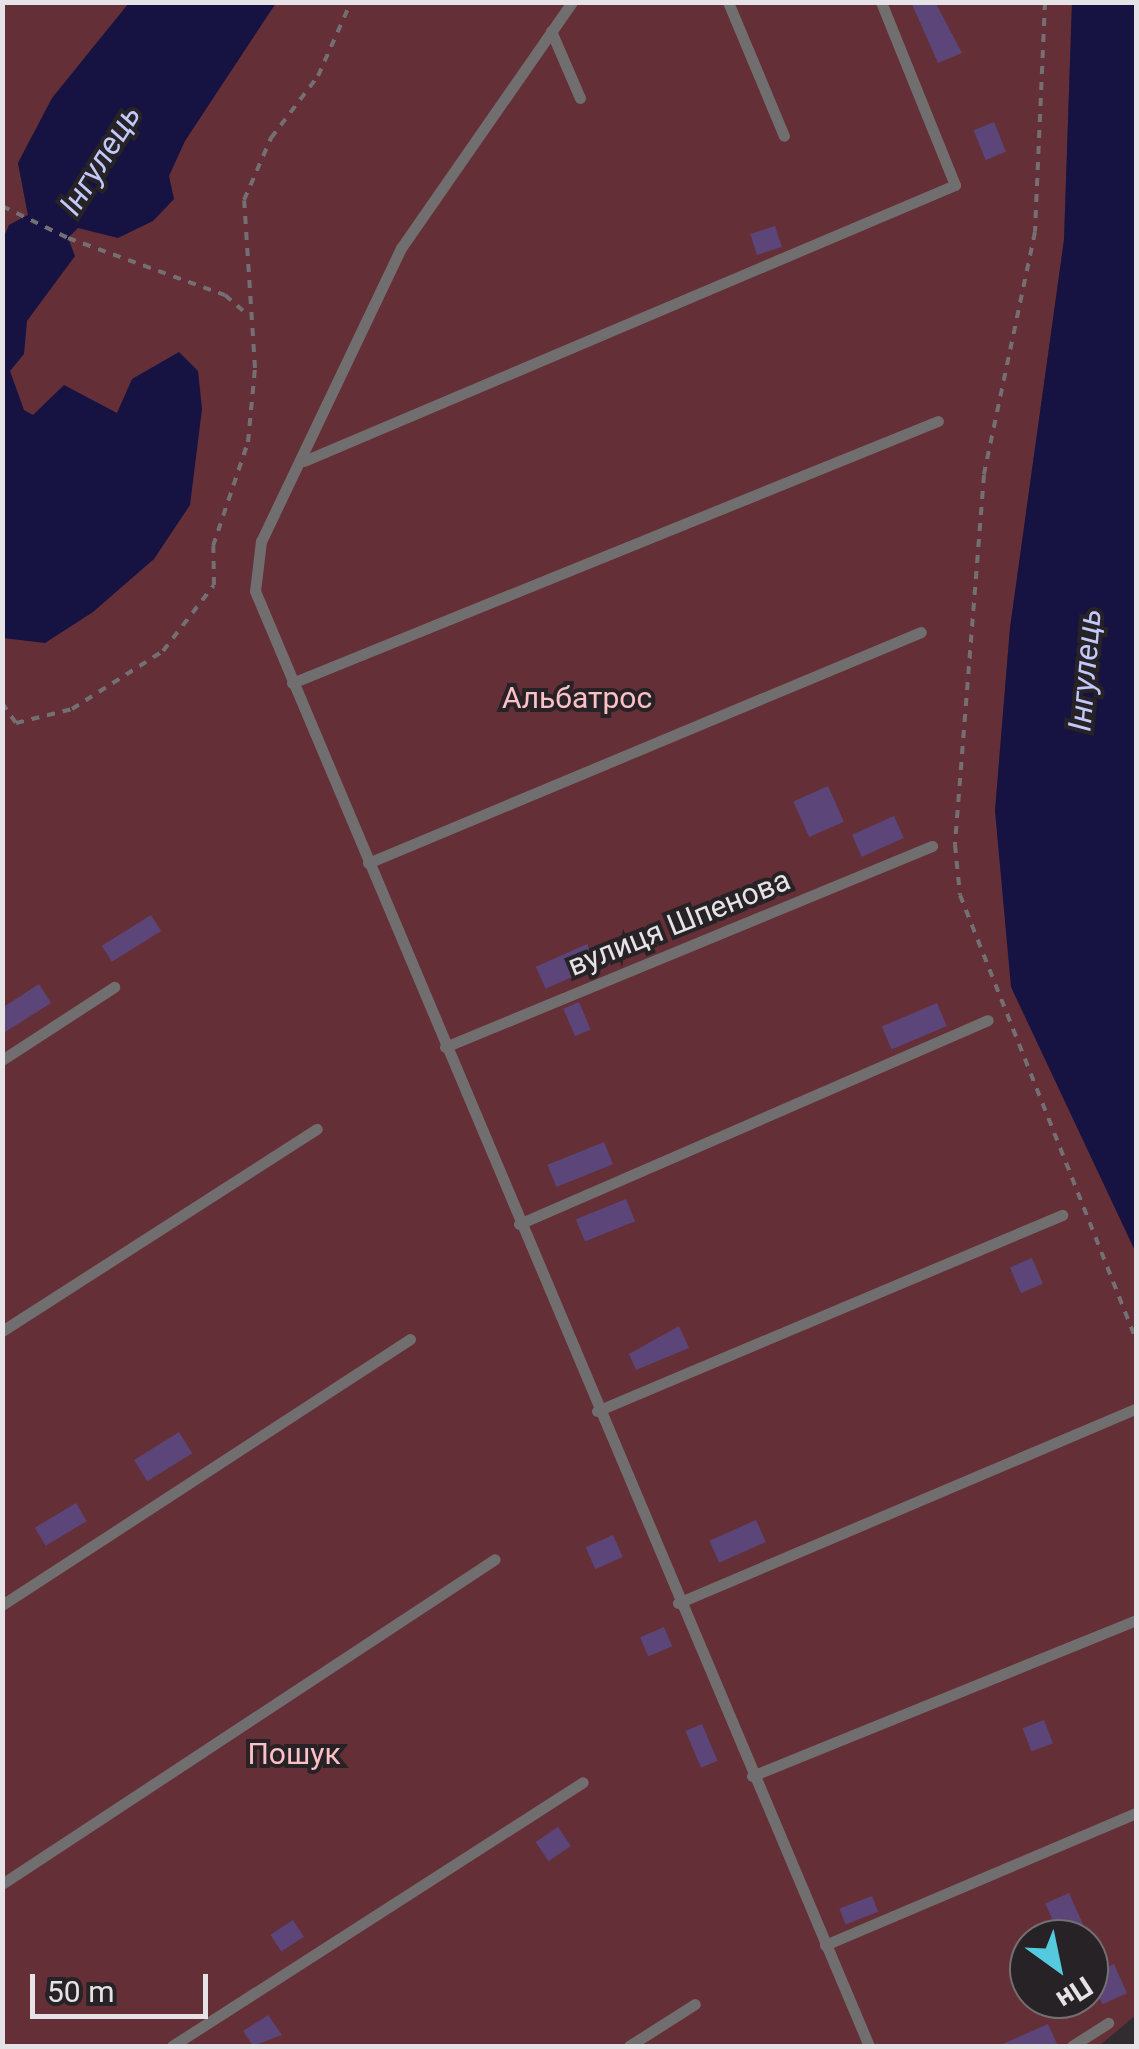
<!DOCTYPE html>
<meta charset="utf-8">
<style>
body{margin:0}
#map{position:relative;width:1139px;height:2049px;overflow:hidden;background:#302c30;font-family:Roboto,sans-serif}
div>[style]{position:absolute}
[style*='--x']{left:calc(var(--x)*1px);top:calc(var(--y)*1px);width:calc(var(--w)*1px);rotate:calc(var(--a)*1deg)}
.green>*{inset:0;background:#652f37}
.water>*{inset:0;background:#161342}
.building>*{inset:0;background:#5c4579;transform-origin:0 0}
.path>*{height:4px;margin-top:-2px;transform-origin:0;background:repeating-linear-gradient(90deg,#736f73 0 8px,transparent 0 16px)}
.lane>*{height:11px;margin:-5.5px;padding:0 5.5px;transform-origin:5.5px;border-radius:5.5px;background:#716e70}
span{translate:-50% -50%;white-space:nowrap;text-align:center;line-height:1.15;-webkit-text-stroke:8px #262226;paint-order:stroke}
.park-label{font-size:30px;color:#fcc0c6}
.street-label{font-size:30px;color:#e6e3e6}
.water-label{font-size:32px;color:#c3c8fa;font-style:italic}
.frame{position:absolute;inset:0;border:5px solid #e6e3e6;pointer-events:none}
.north{position:absolute;left:1009px;top:1919px;width:100px;height:100px;box-sizing:border-box;background:#262226;border:2px solid #736f73;border-radius:50%;rotate:147deg;font-size:28px;font-weight:700;line-height:40px;text-align:center;color:#e6e3e6}
.north::after{content:'';display:block;margin:auto;width:35px;height:45px;background:#55cadf;clip-path:polygon(50% 0,100% 100%,50% 72%,0 100%)}
.scale{position:absolute;left:30px;top:1974px;width:178px;height:45px;box-sizing:border-box;border:5px solid #e6e3e6;border-top:0;padding-left:12px;font-size:30px;line-height:35px;white-space:nowrap;color:#e6e3e6;-webkit-text-stroke:8px #262226;paint-order:stroke}
</style>
<div id="map">
<div class="green">
<i style="clip-path:polygon(3px 3px,129px 3px,81px 62px,48px 134px,33px 134px,18px 163px,28px 215px,9px 225px,3px 239px)"></i>
<i style="clip-path:polygon(evenodd,264px 3px,1072px 3px,1064px 240px,1010px 628px,995px 811px,1136px 1253px,1136px 2015px,1099px 2046px,3px 2046px,3px 630px,124px 422px,44px 429px,3px 397px,24px 308px,68px 238px,264px 3px,1029px 1939px,1089px 1939px,1089px 1999px,1029px 1999px,1029px 1939px)"></i>
</div>
<div class="water">
<i style="clip-path:polygon(129px 3px,276px 3px,185px 141px,169px 176px,174px 199px,153px 221px,118px 238px,78px 228px,68px 238px,75px 256px,27px 321px,24px 354px,10px 371px,24px 410px,33px 415px,64px 385px,117px 413px,132px 379px,179px 352px,198px 371px,202px 409px,190px 505px,154px 559px,93px 612px,45px 643px,3px 638px,3px 239px,9px 225px,28px 215px,18px 163px,52px 98px)"></i>
<i style="clip-path:polygon(1072px 3px,1136px 3px,1136px 1253px,1011px 987px,995px 811px,1010px 628px,1064px 240px)"></i>
</div>
<div class="building">
<i style="clip-path:polygon(911px 2px,935px 2px,962px 53px,938px 63px)"></i>
<i style="left:994px;top:122px;width:32px;height:22px;rotate:68deg"></i>
<i style="left:775px;top:226px;width:22px;height:26px;rotate:72deg"></i>
<i style="left:828px;top:786px;width:39px;height:38px;rotate:66deg"></i>
<i style="left:894px;top:816px;width:24px;height:46px;rotate:66deg"></i>
<i style="left:151px;top:915px;width:19px;height:58px;rotate:58deg"></i>
<i style="left:587px;top:944px;width:24px;height:56px;rotate:66deg"></i>
<i style="clip-path:polygon(39px 984px,51px 1003px,2px 1034px,2px 1008px)"></i>
<i style="left:579px;top:1002px;width:30px;height:17px;rotate:67deg"></i>
<i style="left:937px;top:1003px;width:25px;height:60px;rotate:67deg"></i>
<i style="left:604px;top:1142px;width:24px;height:61px;rotate:68deg"></i>
<i style="left:626px;top:1199px;width:24px;height:54px;rotate:68deg"></i>
<i style="left:1032px;top:1258px;width:28px;height:24px;rotate:67deg"></i>
<i style="clip-path:polygon(679px 1326px,689px 1348px,636px 1370px,629px 1354px)"></i>
<i style="left:179px;top:1432px;width:25px;height:53px;rotate:58deg"></i>
<i style="left:76px;top:1503px;width:21px;height:48px;rotate:59deg"></i>
<i style="left:756px;top:1520px;width:24px;height:51px;rotate:66deg"></i>
<i style="left:613px;top:1535px;width:24px;height:30px;rotate:66deg"></i>
<i style="left:664px;top:1627px;width:21px;height:26px;rotate:67deg"></i>
<i style="left:1044px;top:1720px;width:25px;height:23px;rotate:69deg"></i>
<i style="left:702px;top:1724px;width:40px;height:18px;rotate:67deg"></i>
<i style="left:558px;top:1827px;width:23px;height:27px;rotate:56deg"></i>
<i style="left:1069px;top:1893px;width:42px;height:26px;rotate:66deg"></i>
<i style="left:872px;top:1896px;width:17px;height:35px;rotate:69deg"></i>
<i style="left:293px;top:1920px;width:20px;height:27px;rotate:57deg"></i>
<i style="left:1114px;top:1964px;width:32px;height:27px;rotate:66deg"></i>
<i style="clip-path:polygon(268px 2015px,282px 2035px,253px 2046px,243px 2031px)"></i>
<i style="clip-path:polygon(1048px 2024px,1058px 2046px,998px 2046px)"></i>
</div>
<div class="path">
<i style="--x:1045;--y:2;--w:230;--a:92.5"></i>
<i style="--x:1035;--y:232;--w:248;--a:101.9"></i>
<i style="--x:984;--y:475;--w:371;--a:94.5"></i>
<i style="--x:955;--y:845;--w:50;--a:84.3"></i>
<i style="--x:960;--y:895;--w:479;--a:68.4"></i>
<i style="--x:2;--y:206;--w:73;--a:25.9"></i>
<i style="--x:68;--y:238;--w:167;--a:20"></i>
<i style="--x:225;--y:295;--w:30;--a:41"></i>
<i style="--x:2;--y:703;--w:24;--a:55"></i>
<i style="--x:16;--y:723;--w:58;--a:-14"></i>
<i style="--x:72;--y:709;--w:108;--a:-32.5"></i>
<i style="--x:163;--y:651;--w:83;--a:-52.3"></i>
<i style="--x:214;--y:585;--w:39;--a:-91"></i>
<i style="--x:213;--y:546;--w:110;--a:-71.4"></i>
<i style="--x:248;--y:442;--w:74;--a:-84.6"></i>
<i style="--x:255;--y:368;--w:168;--a:-93.7"></i>
<i style="--x:244;--y:200;--w:68;--a:-66.5"></i>
<i style="--x:271;--y:138;--w:78;--a:-52.8"></i>
<i style="--x:318;--y:76;--w:81;--a:-66"></i>
</div>
<div class="lane">
<i style="--x:572;--y:2;--w:300;--a:124.8"></i>
<i style="--x:401;--y:248;--w:325;--a:115.5"></i>
<i style="--x:261;--y:541;--w:50;--a:96.8"></i>
<i style="--x:255;--y:591;--w:1579;--a:67.12"></i>
<i style="--x:728;--y:2;--w:145;--a:67.3"></i>
<i style="--x:551;--y:31;--w:73;--a:66.6"></i>
<i style="--x:304;--y:461;--w:707;--a:-22.98"></i>
<i style="--x:955;--y:185;--w:197;--a:-112"></i>
<i style="--x:292;--y:683;--w:697;--a:-22.08"></i>
<i style="--x:368;--y:863;--w:599;--a:-22.67"></i>
<i style="--x:445;--y:1047;--w:527;--a:-22.43"></i>
<i style="--x:2;--y:1060;--w:134;--a:-33.1"></i>
<i style="--x:519;--y:1224;--w:511;--a:-23.51"></i>
<i style="--x:2;--y:1331;--w:374;--a:-32.7"></i>
<i style="--x:597;--y:1411;--w:505;--a:-22.86"></i>
<i style="--x:678;--y:1603;--w:497;--a:-23"></i>
<i style="--x:2;--y:1605;--w:487;--a:-33.1"></i>
<i style="--x:752;--y:1776;--w:414;--a:-22.1"></i>
<i style="--x:2;--y:1884;--w:590;--a:-33.39"></i>
<i style="--x:825;--y:1945;--w:338;--a:-23"></i>
<i style="--x:172;--y:2046;--w:488;--a:-32.7"></i>
<i style="--x:629;--y:2046;--w:78;--a:-32.5"></i>
<i style="--x:1072;--y:2046;--w:43;--a:-32.6"></i>
</div>
<div class="park-label">
<span style="left:577px;top:698px">Альбатрос</span>
<span style="left:294px;top:1754px">Пошук</span>
</div>
<div class="street-label">
<span style="left:679px;top:923px;rotate:-22deg">вулиця Шпенова</span>
</div>
<div class="water-label">
<span style="left:100px;top:160px;rotate:-58deg">Інгулець</span>
<span style="left:1085px;top:670px;rotate:-85deg">Інгулець</span>
</div>
<div class="frame"></div>
<div class="north">Пн</div>
<div class="scale">50 m</div>
</div>
